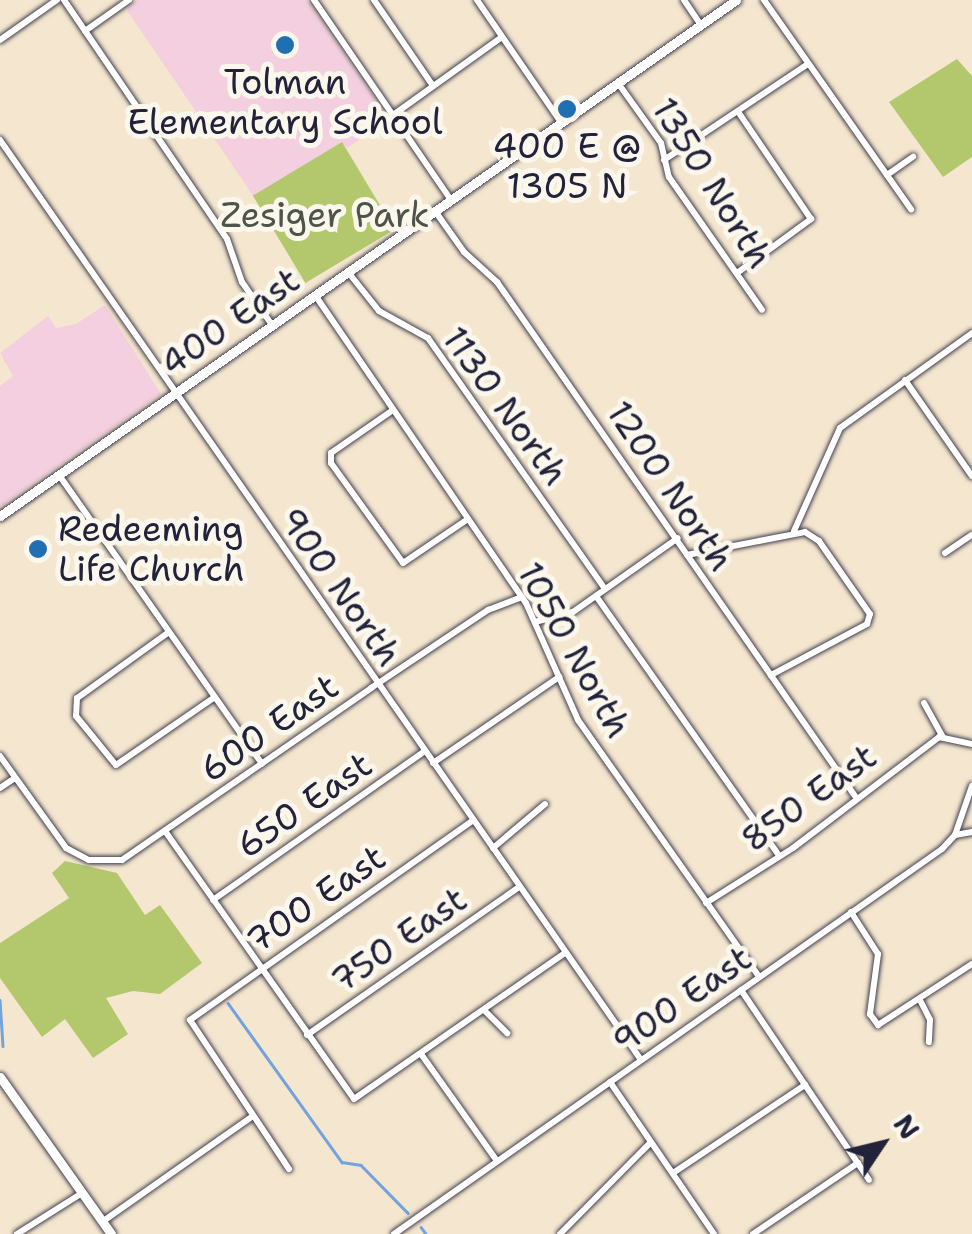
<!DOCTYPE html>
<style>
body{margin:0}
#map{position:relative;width:972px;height:1234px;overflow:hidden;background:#f5e7cf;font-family:"Shantell Sans",sans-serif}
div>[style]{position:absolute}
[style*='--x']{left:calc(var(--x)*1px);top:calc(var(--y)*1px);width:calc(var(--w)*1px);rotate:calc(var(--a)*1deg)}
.built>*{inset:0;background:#f3cfdf}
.green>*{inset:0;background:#b3c86d;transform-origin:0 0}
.stream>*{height:2.5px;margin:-1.25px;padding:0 1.25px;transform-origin:1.25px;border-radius:1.25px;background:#73a2dc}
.roads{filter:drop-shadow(0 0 2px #424051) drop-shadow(0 0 2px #424051)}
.street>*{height:6px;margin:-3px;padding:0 3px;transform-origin:3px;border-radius:3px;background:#fff}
.secondary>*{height:9px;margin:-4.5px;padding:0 4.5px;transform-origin:4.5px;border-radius:4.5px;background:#fff}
.dots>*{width:28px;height:28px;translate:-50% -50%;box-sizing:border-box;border:5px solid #fbf7ec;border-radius:50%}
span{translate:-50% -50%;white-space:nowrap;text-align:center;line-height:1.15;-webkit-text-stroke:10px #fbf7ec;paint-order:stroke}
.poi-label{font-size:35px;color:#22223b}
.left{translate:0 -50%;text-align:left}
.street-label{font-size:35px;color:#22223b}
.park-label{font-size:35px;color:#4e544a}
.north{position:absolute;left:832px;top:1094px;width:100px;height:100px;-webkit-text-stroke:8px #fbf7ec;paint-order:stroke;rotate:55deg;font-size:28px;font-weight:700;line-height:40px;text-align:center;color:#22223b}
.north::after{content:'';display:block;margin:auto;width:35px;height:45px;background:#22223b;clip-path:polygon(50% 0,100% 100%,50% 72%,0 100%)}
</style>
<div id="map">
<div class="built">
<i style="clip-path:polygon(136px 0,307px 0,389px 119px,347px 148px,341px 142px,256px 200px,126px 9px)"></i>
<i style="clip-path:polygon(105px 305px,161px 394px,0 507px,0 386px,13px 376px,0 353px,48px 316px,56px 328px,76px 324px)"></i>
</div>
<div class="green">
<i style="clip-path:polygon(957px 59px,972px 76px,972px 157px,943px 177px,889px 102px)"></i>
<i style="left:342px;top:142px;width:102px;height:104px;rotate:59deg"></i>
<i style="clip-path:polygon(65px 861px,117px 873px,145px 915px,160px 905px,202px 963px,160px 994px,133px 991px,106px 998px,128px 1034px,93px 1058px,65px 1019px,42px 1037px,0 978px,0 943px,69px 898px,52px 873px)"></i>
</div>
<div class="stream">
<i style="--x:0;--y:1000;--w:46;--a:86.3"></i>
<i style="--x:228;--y:1003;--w:196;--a:54.4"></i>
<i style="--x:342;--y:1162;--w:19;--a:9"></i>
<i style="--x:361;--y:1165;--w:67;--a:45.6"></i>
<i style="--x:421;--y:1227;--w:9;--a:54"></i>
</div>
<div class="roads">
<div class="street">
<i style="--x:64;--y:0;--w:289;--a:55.7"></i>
<i style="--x:227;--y:239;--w:46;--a:70.8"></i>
<i style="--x:242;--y:282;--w:52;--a:55.1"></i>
<i style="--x:314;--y:0;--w:242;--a:55.6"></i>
<i style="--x:374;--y:0;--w:104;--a:55.5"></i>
<i style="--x:477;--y:0;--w:148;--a:55.5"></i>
<i style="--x:684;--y:0;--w:30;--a:56"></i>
<i style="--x:764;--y:0;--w:256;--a:54.9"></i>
<i style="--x:85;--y:31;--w:54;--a:-35.2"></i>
<i style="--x:0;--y:40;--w:70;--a:-35.1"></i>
<i style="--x:618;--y:83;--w:74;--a:54.4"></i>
<i style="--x:661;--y:143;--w:35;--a:77"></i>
<i style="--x:669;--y:177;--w:162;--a:55"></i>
<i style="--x:393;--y:115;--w:134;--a:-35.6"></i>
<i style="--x:0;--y:140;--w:1121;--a:55.13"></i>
<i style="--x:664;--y:160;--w:173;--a:-33.7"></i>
<i style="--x:887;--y:175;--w:32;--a:-35"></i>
<i style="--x:435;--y:211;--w:50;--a:54.7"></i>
<i style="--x:464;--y:252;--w:45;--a:42.3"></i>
<i style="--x:497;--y:282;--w:626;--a:55.14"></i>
<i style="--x:348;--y:272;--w:50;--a:51.5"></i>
<i style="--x:379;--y:311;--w:56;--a:28.9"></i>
<i style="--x:428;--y:338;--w:307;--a:54.8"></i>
<i style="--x:737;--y:273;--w:92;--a:-36.1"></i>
<i style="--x:811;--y:219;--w:128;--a:-124.2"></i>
<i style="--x:315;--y:295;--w:373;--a:55.6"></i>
<i style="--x:526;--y:603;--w:128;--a:66"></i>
<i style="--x:578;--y:720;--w:314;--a:54.8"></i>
<i style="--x:905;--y:380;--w:117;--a:55.1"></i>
<i style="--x:393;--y:410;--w:75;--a:145.3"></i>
<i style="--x:331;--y:453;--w:10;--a:90"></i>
<i style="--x:331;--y:463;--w:123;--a:54.2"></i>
<i style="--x:403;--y:563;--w:78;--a:-34.1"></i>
<i style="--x:59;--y:475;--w:353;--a:54.9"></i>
<i style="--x:794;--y:531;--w:113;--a:-65.9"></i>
<i style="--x:840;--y:428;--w:163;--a:-35.7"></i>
<i style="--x:945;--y:553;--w:32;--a:-34"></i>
<i style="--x:687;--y:555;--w:120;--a:-11"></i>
<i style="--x:805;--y:532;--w:17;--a:33"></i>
<i style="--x:819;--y:541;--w:89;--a:55.1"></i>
<i style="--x:870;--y:614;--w:10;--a:107"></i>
<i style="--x:867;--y:624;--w:109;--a:152"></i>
<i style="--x:596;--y:596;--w:316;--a:54.8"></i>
<i style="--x:535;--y:622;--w:39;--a:-15"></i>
<i style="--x:573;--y:612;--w:128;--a:-35.2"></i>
<i style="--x:169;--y:632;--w:113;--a:144.3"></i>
<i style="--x:77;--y:698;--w:18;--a:93"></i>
<i style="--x:76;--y:716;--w:63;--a:50.8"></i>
<i style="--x:116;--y:765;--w:120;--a:-34.5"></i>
<i style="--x:924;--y:703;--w:38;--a:61"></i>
<i style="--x:0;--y:756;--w:113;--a:54.3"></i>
<i style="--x:66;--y:848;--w:26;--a:28"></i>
<i style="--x:89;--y:860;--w:33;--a:0"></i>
<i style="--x:122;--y:860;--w:303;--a:-34.6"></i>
<i style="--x:371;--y:688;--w:141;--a:-33.7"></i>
<i style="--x:488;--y:610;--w:36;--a:-21"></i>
<i style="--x:433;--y:763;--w:153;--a:-34.3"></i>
<i style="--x:0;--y:788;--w:18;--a:-34"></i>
<i style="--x:165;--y:831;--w:328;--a:54.8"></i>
<i style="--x:354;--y:1099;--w:257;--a:-34.7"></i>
<i style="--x:955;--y:835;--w:17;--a:-10"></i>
<i style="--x:493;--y:848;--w:68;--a:-40.2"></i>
<i style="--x:213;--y:900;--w:259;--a:-35.1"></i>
<i style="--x:706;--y:903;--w:103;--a:-32.3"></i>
<i style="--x:793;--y:848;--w:183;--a:-37.2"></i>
<i style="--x:939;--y:737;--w:34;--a:12"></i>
<i style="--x:851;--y:912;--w:50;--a:57.3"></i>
<i style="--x:878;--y:954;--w:61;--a:97.6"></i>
<i style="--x:870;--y:1014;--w:14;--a:54"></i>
<i style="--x:878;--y:1025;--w:112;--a:-33"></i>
<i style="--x:741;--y:990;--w:229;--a:56"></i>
<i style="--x:920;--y:1000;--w:22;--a:63"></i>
<i style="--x:930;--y:1020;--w:22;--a:93"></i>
<i style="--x:484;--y:1010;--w:33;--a:45"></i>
<i style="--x:307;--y:1035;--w:259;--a:-34.9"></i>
<i style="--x:421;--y:1054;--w:131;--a:54.6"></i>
<i style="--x:610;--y:1082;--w:184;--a:55.6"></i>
<i style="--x:289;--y:1169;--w:179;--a:-123.6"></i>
<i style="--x:190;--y:1020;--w:347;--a:-35.2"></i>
<i style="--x:673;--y:1173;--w:159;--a:-33.7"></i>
<i style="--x:102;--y:1222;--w:184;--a:-35.1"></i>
<i style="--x:17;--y:1234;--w:77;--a:-32.2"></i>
<i style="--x:394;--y:1234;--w:670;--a:-35.09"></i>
<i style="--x:942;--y:849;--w:19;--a:-47"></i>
<i style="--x:955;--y:835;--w:52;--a:-70.9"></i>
<i style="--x:560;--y:1234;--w:129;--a:-45.3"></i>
<i style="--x:753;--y:1234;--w:127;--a:-34.1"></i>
</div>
<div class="secondary">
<i style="--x:0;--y:516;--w:899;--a:-35.03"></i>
<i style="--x:0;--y:1077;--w:192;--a:54.7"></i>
</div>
</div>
<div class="dots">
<i style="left:285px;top:45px;background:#1f6fb2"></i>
<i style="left:567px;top:109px;background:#1f6fb2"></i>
<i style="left:38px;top:549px;background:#1f6fb2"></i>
</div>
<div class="poi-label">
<span style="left:285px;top:102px">Tolman<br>Elementary School</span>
<span style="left:567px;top:166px">400 E @<br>1305 N</span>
<span class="left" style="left:58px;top:549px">Redeeming<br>Life Church</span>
</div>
<div class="street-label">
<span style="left:712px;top:183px;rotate:58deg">1350 North</span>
<span style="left:230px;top:322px;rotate:-35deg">400 East</span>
<span style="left:505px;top:406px;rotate:54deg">1130 North</span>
<span style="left:670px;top:486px;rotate:56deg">1200 North</span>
<span style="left:340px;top:587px;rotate:55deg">900 North</span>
<span style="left:574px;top:650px;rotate:61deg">1050 North</span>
<span style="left:269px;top:728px;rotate:-35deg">600 East</span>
<span style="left:809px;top:798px;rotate:-36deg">850 East</span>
<span style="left:304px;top:805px;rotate:-35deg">650 East</span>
<span style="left:316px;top:899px;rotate:-35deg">700 East</span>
<span style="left:399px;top:940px;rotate:-35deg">750 East</span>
<span style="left:682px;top:1000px;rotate:-35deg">900 East</span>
</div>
<div class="park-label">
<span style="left:325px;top:215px">Zesiger Park</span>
</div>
<div class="north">N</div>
</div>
